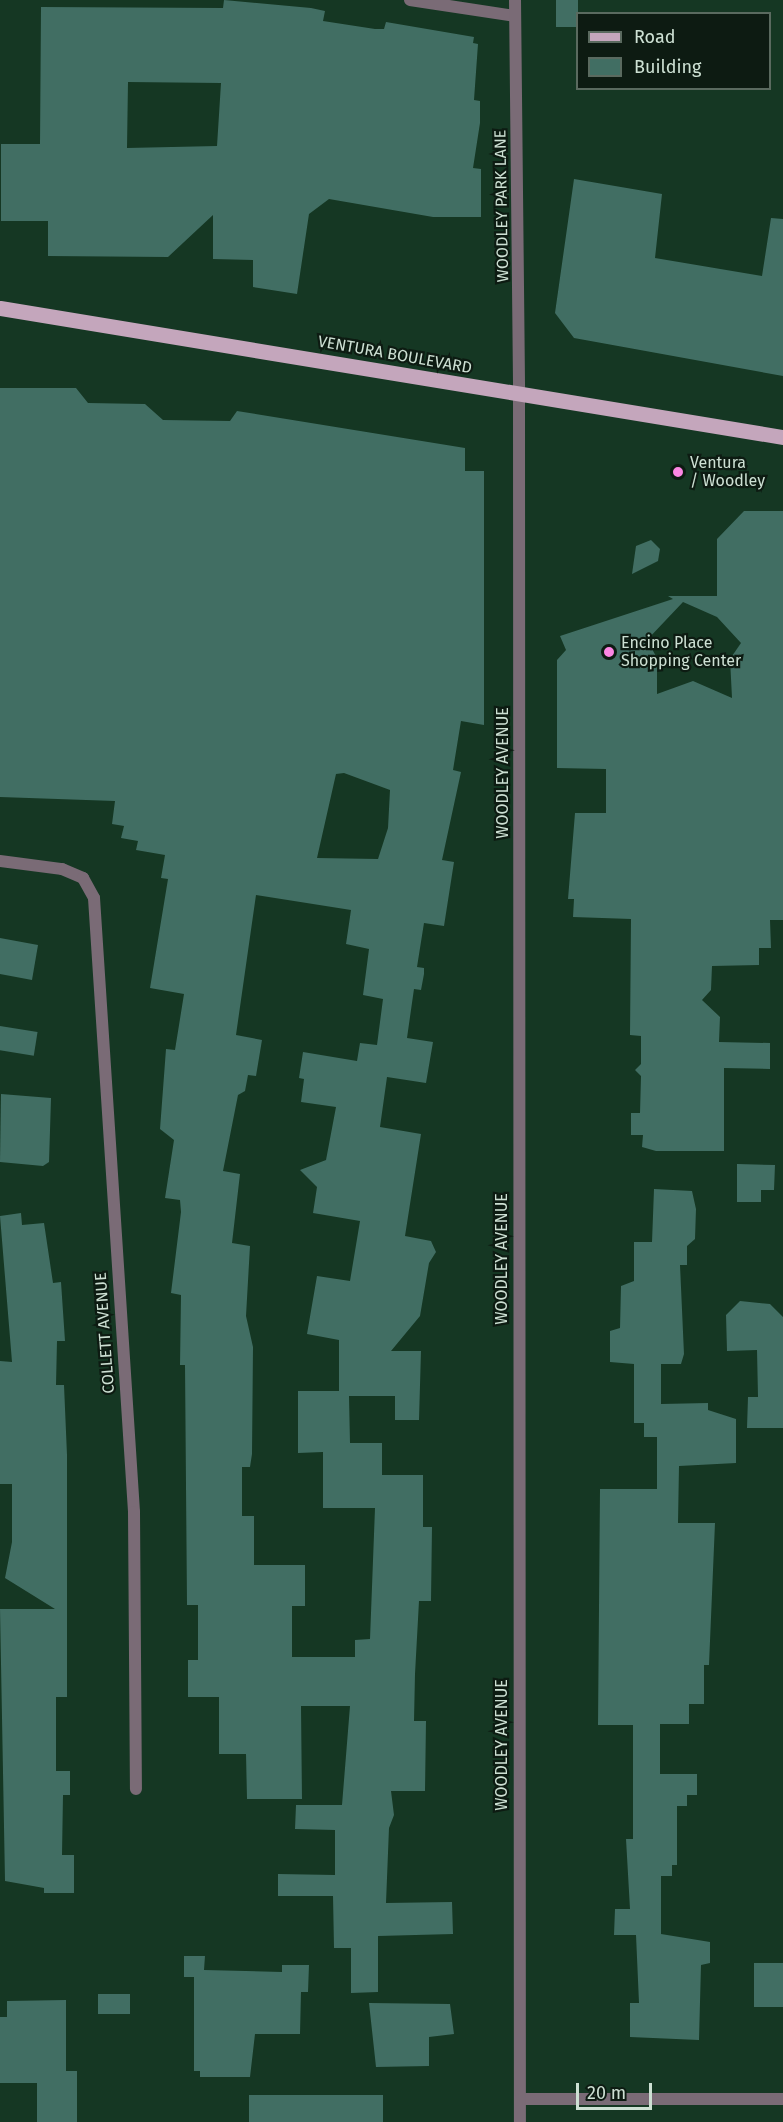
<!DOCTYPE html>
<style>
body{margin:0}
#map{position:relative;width:783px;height:2122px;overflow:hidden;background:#153723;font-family:"Fira Sans",sans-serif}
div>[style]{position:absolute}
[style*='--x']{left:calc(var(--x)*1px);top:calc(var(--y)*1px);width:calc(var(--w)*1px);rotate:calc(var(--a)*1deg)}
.building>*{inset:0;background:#416e63;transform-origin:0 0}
.minor>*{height:12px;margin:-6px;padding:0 6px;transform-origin:6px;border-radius:6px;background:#7a6b76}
.tertiary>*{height:12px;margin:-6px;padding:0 6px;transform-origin:6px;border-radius:6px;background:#7a6b76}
.primary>*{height:15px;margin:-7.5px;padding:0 7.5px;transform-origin:7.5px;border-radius:7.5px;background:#c4a6bc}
.dots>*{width:16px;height:16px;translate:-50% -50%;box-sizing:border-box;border:3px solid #0d1b12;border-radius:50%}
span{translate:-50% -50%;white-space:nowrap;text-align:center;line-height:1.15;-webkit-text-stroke:4.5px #0d1b12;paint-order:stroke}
.street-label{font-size:16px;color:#cde0d3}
.poi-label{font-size:16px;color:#cde0d3}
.left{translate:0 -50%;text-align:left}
.legend{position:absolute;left:576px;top:12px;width:195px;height:78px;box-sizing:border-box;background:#0d1b12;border:2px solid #5a6a5f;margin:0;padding:8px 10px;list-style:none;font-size:18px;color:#cde0d3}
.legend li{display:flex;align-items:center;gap:12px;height:30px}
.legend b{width:30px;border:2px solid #5a6a5f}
.scale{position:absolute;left:576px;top:2083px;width:76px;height:27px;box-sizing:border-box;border:3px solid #cde0d3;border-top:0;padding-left:8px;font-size:18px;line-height:21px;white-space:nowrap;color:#cde0d3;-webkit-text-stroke:4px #0d1b12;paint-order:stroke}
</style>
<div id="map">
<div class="building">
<i style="clip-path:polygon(evenodd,224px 0,311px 8px,325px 11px,323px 21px,375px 29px,384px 29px,386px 22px,474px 37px,473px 43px,478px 44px,474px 100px,480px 101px,480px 123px,473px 168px,481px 169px,481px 217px,433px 217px,329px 199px,309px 214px,297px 294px,253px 287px,253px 260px,213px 259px,213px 215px,168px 257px,48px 256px,48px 221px,1px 221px,1px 144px,40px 144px,41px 7px,223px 8px,224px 0,128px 82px,221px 83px,217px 146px,127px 148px,128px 82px)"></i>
<i style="left:556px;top:0;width:22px;height:27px"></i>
<i style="clip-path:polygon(574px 179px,662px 194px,655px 258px,762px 276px,771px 218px,783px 219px,783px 376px,574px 338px,555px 313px)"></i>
<i style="clip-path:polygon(evenodd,0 388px,76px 388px,88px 403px,145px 404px,163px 420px,230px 421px,237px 411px,465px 448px,465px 471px,484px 471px,484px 725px,461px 721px,453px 770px,461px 772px,442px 860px,454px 862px,444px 926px,424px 923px,417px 967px,424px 968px,424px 974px,421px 990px,414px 989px,407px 1038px,433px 1042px,426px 1083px,387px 1077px,380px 1127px,421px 1134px,405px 1236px,431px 1241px,436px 1252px,429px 1263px,420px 1316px,391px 1351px,421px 1351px,419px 1420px,395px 1420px,395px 1396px,349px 1396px,350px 1443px,382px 1443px,382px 1475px,423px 1475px,423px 1527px,432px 1527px,431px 1601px,419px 1601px,415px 1674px,414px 1721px,426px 1721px,425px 1791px,391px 1791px,394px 1815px,389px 1828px,386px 1903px,452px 1902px,453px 1934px,378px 1936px,378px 1992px,351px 1993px,351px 1948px,334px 1948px,333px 1896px,278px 1896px,278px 1874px,335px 1875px,335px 1830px,295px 1829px,296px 1805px,342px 1805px,350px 1706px,301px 1706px,302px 1799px,247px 1799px,246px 1754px,219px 1754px,219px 1697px,188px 1697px,188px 1660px,198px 1660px,198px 1605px,187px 1605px,185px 1365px,180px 1365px,181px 1295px,171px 1293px,181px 1212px,180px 1200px,165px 1198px,174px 1140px,160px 1129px,166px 1049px,175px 1050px,184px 994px,150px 988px,168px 879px,161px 878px,165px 855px,136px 850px,138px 841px,121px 838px,124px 826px,112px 824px,115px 801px,0 797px,0 388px,344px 773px,390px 790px,388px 828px,378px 859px,317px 858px,336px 774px,344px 773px,0 388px,256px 895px,351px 910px,346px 944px,369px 949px,363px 995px,383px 999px,377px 1045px,360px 1043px,357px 1061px,303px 1052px,299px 1078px,304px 1079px,301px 1102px,336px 1107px,326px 1160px,300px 1170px,317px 1187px,313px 1213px,360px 1221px,350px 1281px,317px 1276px,307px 1334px,339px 1340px,339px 1391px,298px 1391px,298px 1453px,323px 1452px,323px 1508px,375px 1508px,370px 1639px,355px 1640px,355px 1657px,292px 1657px,292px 1606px,305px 1606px,305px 1565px,254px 1565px,254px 1516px,242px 1516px,242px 1467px,250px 1467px,252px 1454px,253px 1347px,246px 1316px,250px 1246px,232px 1243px,240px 1174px,223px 1171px,238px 1095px,245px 1091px,248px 1075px,256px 1076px,262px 1040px,236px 1035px,256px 895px)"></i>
<i style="clip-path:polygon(evenodd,744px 511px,783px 511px,783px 920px,770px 920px,771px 948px,759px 948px,759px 965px,712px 966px,711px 990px,702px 1000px,720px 1017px,719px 1042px,770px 1043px,770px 1069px,724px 1068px,724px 1151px,656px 1151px,642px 1147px,643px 1135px,631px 1135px,631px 1113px,640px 1113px,641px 1076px,635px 1070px,641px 1064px,641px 1036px,630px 1035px,631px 919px,573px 917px,574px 899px,568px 899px,575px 813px,606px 813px,606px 769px,557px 768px,557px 660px,566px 650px,560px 636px,673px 599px,668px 596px,717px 596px,717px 539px,744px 511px,683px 602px,717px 617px,741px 643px,730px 659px,732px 698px,693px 681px,657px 694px,657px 658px,647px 640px,683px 602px)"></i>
<i style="clip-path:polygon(651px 540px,660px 549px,658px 561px,632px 574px,636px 546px)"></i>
<i style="clip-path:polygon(0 938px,38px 945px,32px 980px,0 974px)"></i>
<i style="left:0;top:1026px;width:38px;height:24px;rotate:9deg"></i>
<i style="clip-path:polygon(1px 1094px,51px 1098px,49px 1162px,43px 1166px,0 1162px)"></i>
<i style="clip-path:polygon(737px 1164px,775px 1165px,774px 1190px,761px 1190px,761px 1202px,737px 1202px)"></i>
<i style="clip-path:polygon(654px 1189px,692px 1191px,696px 1209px,695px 1239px,687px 1246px,687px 1265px,680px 1265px,684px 1354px,681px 1364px,661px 1364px,661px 1404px,708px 1403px,708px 1410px,736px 1419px,736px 1463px,679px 1466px,678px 1523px,715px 1523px,709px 1665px,704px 1665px,704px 1704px,689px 1704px,689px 1724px,660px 1724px,660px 1774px,697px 1774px,697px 1795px,687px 1795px,687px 1806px,677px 1806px,677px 1865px,672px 1865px,672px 1876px,661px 1876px,661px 1934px,710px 1942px,710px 1963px,701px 1965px,699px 2040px,630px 2037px,630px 2003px,639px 2003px,636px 1935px,614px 1935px,615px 1909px,630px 1909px,626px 1839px,633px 1839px,633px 1725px,598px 1725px,600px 1489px,657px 1489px,657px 1437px,644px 1437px,644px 1423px,634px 1423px,634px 1364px,610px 1362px,610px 1331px,620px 1328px,621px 1286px,634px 1281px,634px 1242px,652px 1242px)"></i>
<i style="clip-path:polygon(21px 1213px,22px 1225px,44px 1223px,53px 1283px,61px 1282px,65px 1341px,57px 1341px,56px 1385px,64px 1385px,67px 1455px,67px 1697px,56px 1697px,56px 1771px,70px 1771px,70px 1795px,63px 1795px,62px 1855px,74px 1855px,74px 1893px,44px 1893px,44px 1888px,5px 1881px,0 1609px,55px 1609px,5px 1578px,12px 1542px,12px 1484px,0 1484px,0 1361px,12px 1362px,0 1216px)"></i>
<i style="clip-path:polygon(740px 1301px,770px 1304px,783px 1317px,783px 1428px,747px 1428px,748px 1397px,758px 1397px,757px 1350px,727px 1351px,726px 1315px)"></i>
<i style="clip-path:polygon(184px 1956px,205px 1956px,204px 1970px,282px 1972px,282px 1965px,309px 1965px,308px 1992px,301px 1992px,300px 2034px,255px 2034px,250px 2077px,200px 2077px,200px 2071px,194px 2071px,194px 1977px,184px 1977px)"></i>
<i style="left:754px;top:1963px;width:29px;height:44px"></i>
<i style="left:98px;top:1994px;width:32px;height:20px"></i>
<i style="clip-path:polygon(66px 2000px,66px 2071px,77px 2071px,77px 2122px,37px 2122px,37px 2083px,0 2083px,0 2017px,7px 2017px,7px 2001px)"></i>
<i style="clip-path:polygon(369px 2003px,450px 2004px,454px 2034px,429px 2037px,429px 2066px,376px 2067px)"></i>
<i style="left:383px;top:2095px;width:27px;height:134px;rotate:90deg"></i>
</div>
<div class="minor">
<i style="--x:410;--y:0;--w:106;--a:8.7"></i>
<i style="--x:515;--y:0;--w:395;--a:89.4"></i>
<i style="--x:0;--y:861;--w:63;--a:7.4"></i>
<i style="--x:62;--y:869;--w:23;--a:23"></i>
<i style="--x:83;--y:878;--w:23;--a:61"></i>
<i style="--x:94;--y:898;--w:615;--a:86.27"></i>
<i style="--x:134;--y:1512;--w:277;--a:89.6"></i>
<i style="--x:520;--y:2099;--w:263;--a:0"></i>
</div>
<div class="tertiary">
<i style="--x:519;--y:395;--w:1727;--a:89.97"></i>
</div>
<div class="primary">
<i style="--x:0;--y:308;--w:794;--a:9.36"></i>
</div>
<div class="dots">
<i style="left:678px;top:472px;background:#fc86e3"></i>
<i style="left:609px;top:652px;background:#fc86e3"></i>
</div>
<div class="street-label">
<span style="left:502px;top:206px;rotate:-91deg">WOODLEY PARK LANE</span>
<span style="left:395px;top:355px;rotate:10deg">VENTURA BOULEVARD</span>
<span style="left:503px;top:773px;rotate:-90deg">WOODLEY AVENUE</span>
<span style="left:502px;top:1259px;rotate:-90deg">WOODLEY AVENUE</span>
<span style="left:105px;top:1333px;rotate:-94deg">COLLETT AVENUE</span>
<span style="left:502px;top:1745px;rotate:-90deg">WOODLEY AVENUE</span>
</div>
<div class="poi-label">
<span class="left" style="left:690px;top:472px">Ventura<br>/ Woodley</span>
<span class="left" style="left:621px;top:652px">Encino Place<br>Shopping Center</span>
</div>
<ul class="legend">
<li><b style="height:8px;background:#c4a6bc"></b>Road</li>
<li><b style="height:16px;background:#416e63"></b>Building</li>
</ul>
<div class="scale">20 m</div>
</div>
